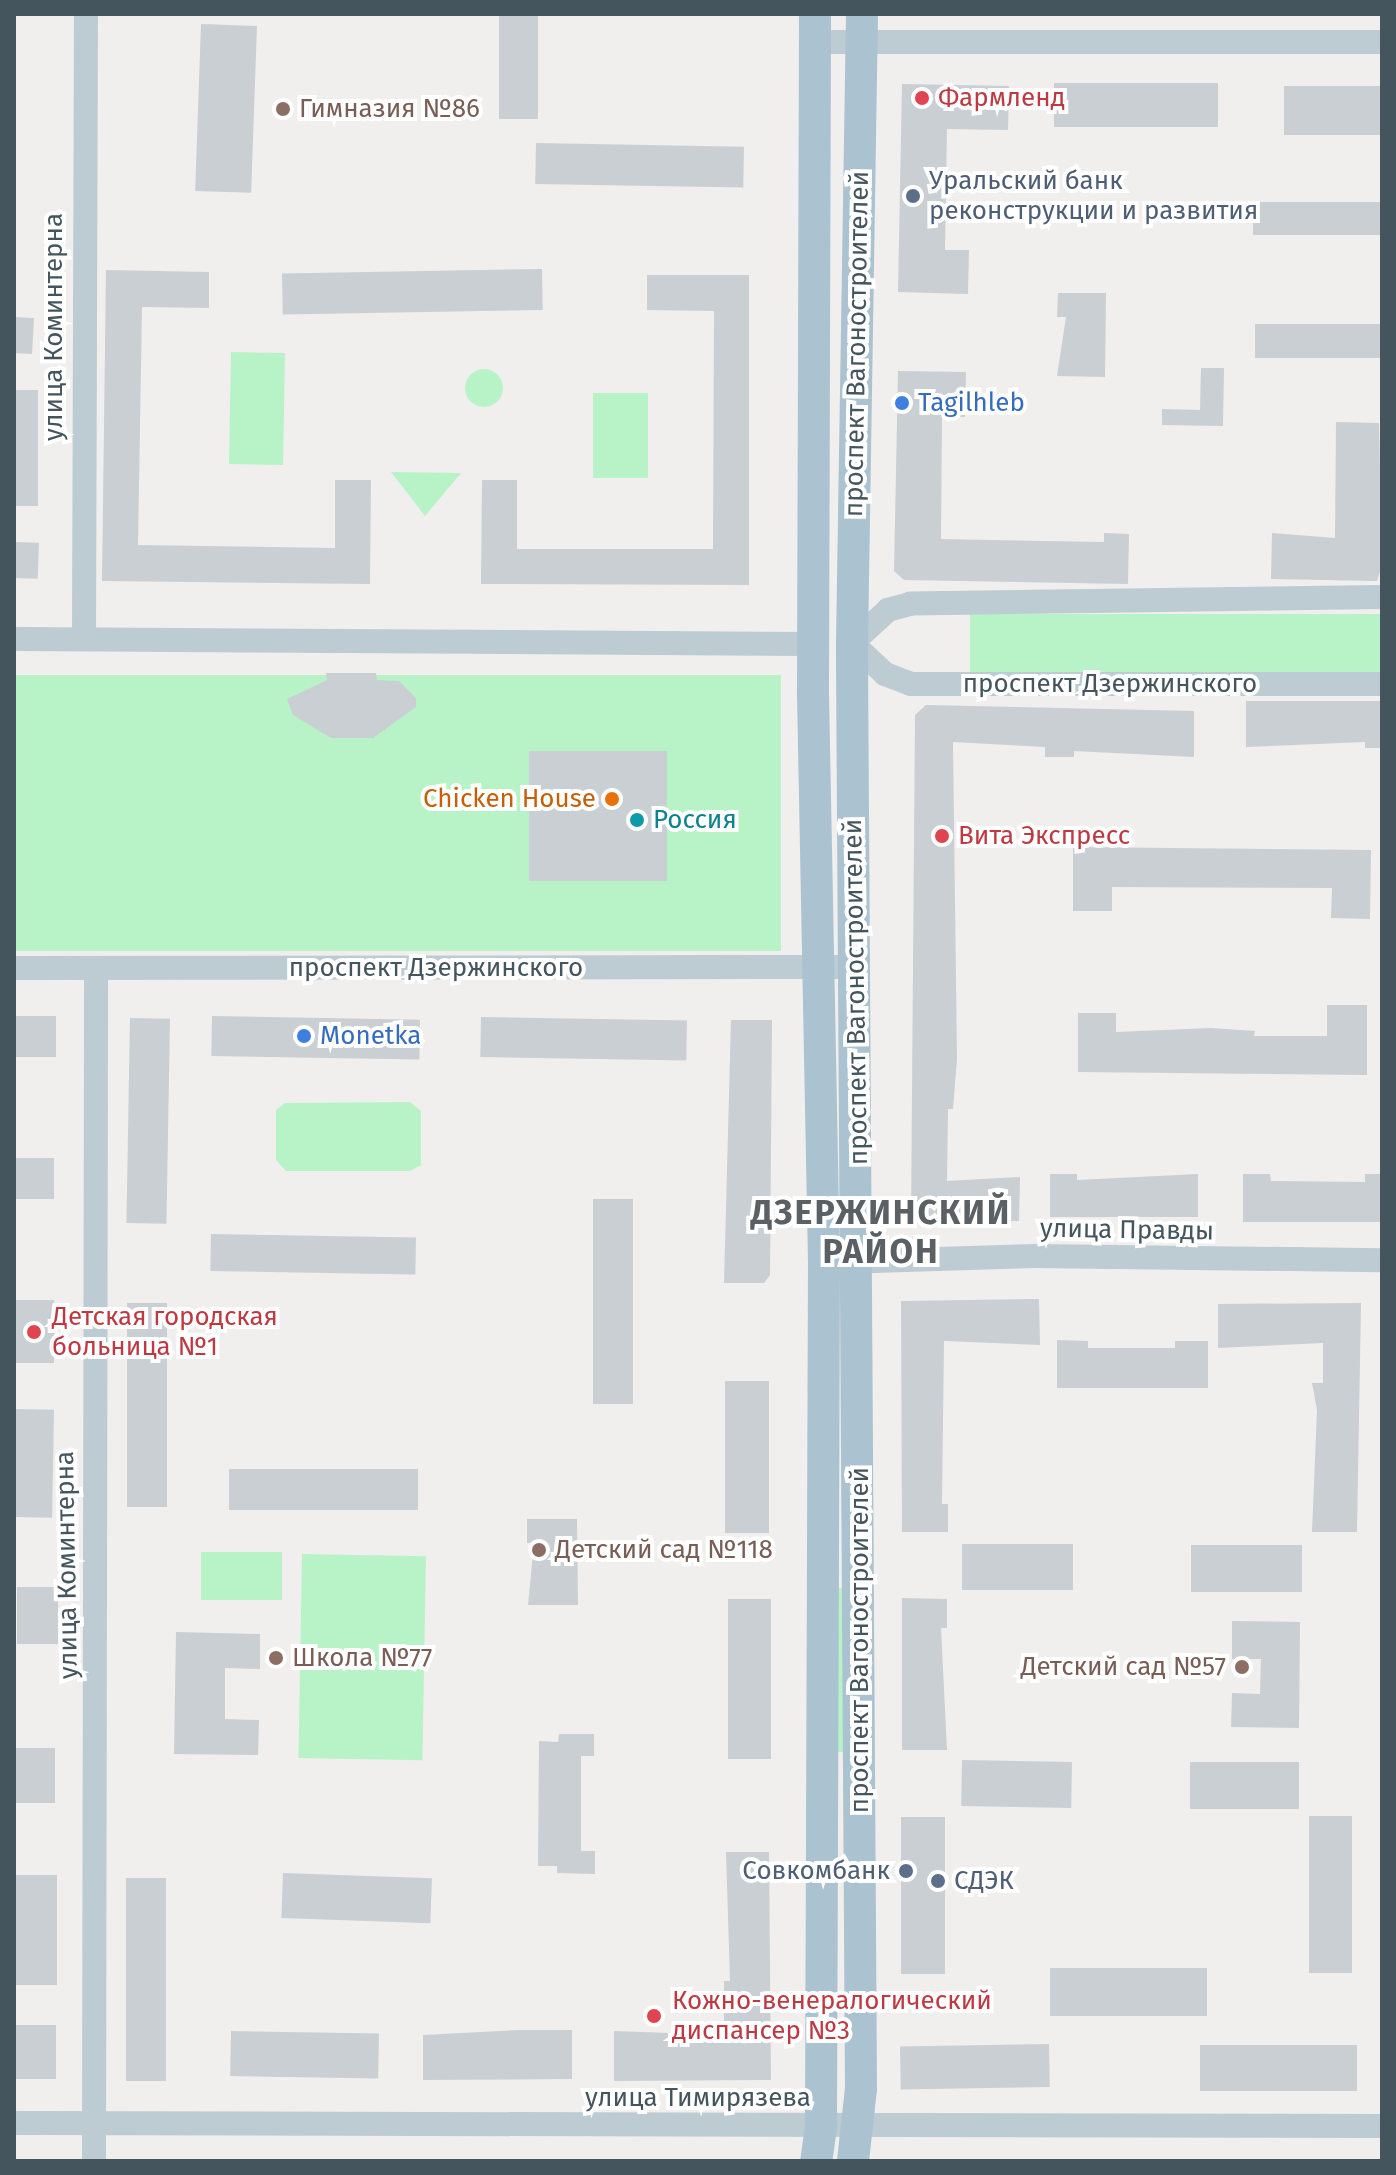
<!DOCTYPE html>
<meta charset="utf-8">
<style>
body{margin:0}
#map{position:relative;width:1396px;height:2175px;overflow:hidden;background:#f1eeee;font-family:"Fira Sans",sans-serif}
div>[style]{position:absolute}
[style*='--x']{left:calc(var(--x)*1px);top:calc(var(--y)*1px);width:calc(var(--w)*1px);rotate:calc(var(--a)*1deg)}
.green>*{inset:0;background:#b8f3c7;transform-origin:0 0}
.round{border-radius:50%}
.building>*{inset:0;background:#c9cfd3;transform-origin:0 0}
.minor>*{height:24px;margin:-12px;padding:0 12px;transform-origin:12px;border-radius:12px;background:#bdcbd2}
.major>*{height:32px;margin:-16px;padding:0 16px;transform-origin:16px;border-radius:16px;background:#abc2d0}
.dots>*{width:22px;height:22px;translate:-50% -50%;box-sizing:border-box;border:4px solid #fff;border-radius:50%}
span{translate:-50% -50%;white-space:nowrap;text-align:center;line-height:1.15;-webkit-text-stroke:8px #fff;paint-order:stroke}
.health-label{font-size:26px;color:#be3a42}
.left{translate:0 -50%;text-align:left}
.education-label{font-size:26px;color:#785e54}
.right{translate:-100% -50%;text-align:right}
.service-label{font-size:26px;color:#4e5e75}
.street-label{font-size:26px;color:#44555d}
.shop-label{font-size:26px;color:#366cbe}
.food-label{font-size:26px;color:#c56008}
.culture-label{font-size:26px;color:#0d838f}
.district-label{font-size:34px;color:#5a6064;font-weight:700;letter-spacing:2px}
.frame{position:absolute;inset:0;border:16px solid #44555d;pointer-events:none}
</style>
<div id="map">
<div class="green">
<i style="left:231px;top:352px;width:54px;height:112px;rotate:1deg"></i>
<i class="round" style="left:465px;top:369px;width:38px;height:38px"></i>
<i style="left:593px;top:393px;width:55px;height:85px"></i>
<i style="clip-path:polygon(391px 472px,461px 473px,425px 516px)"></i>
<i style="left:1382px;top:614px;width:58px;height:412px;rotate:90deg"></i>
<i style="left:14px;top:675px;width:767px;height:276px"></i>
<i style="clip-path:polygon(410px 1102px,421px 1111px,421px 1165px,410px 1171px,286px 1171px,276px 1160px,276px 1110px,285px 1103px)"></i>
<i style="left:201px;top:1552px;width:81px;height:48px"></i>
<i style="left:302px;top:1554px;width:124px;height:204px;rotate:1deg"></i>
<i style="left:835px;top:1588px;width:16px;height:164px"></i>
</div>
<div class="building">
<i style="left:499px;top:14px;width:39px;height:105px"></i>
<i style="left:201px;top:24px;width:56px;height:167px;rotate:2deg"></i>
<i style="left:1054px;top:83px;width:164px;height:44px"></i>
<i style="clip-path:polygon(902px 84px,1009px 86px,1008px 130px,947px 129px,945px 250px,969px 250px,968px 294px,898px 292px)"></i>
<i style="left:1284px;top:86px;width:98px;height:49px"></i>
<i style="left:536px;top:143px;width:208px;height:41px;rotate:1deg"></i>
<i style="left:1253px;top:202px;width:129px;height:33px"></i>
<i style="left:542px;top:269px;width:41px;height:260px;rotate:89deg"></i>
<i style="clip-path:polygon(106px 270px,209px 272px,209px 308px,142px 307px,138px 545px,335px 548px,335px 480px,371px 480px,370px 584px,102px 581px)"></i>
<i style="clip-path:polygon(647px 275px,749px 275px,749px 585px,481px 584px,482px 480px,517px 480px,517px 549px,713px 549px,714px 311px,647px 310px)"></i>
<i style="clip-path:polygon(1058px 293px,1106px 293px,1105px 377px,1057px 376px,1066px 317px,1057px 317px)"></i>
<i style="left:14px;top:317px;width:20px;height:36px;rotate:3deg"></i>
<i style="left:1382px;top:324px;width:34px;height:127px;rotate:90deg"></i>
<i style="clip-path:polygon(1201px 368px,1224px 368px,1223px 426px,1162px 425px,1162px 409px,1200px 410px)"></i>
<i style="clip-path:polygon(898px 371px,966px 372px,965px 417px,942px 416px,941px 539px,1104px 542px,1104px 533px,1129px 534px,1128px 584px,904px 580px,894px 571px)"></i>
<i style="left:38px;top:390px;width:116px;height:24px;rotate:90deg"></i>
<i style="clip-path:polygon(1336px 422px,1379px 423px,1382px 565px,1377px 581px,1271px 579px,1272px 533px,1335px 538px)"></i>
<i style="left:14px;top:542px;width:25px;height:36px;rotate:2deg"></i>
<i style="clip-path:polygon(326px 673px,376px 673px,377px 680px,399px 681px,416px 698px,416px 707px,373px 738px,331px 738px,293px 715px,287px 699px,327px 680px)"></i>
<i style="clip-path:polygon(1246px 701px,1382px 701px,1382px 748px,1365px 748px,1365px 742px,1246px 747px)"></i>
<i style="clip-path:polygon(926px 705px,1194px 711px,1194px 757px,1074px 751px,1074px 757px,1045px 757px,1045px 747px,953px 742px,957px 1059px,953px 1109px,948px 1109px,947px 1181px,1020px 1177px,1019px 1221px,911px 1220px,915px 715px)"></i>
<i style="left:667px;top:751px;width:130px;height:138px;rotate:90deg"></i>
<i style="clip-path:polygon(1073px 847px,1371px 850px,1370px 919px,1331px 918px,1332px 888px,1112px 887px,1112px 911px,1073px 911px)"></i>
<i style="clip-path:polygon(1327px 1005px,1367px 1005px,1367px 1075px,1078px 1072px,1078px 1013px,1116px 1013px,1116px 1032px,1211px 1028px,1255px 1031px,1254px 1036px,1327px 1036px)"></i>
<i style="left:14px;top:1016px;width:42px;height:41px"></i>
<i style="left:212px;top:1016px;width:208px;height:40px;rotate:1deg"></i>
<i style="left:481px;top:1017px;width:206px;height:40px;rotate:1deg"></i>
<i style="left:130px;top:1018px;width:40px;height:205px;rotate:1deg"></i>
<i style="clip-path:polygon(731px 1020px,772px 1020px,770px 1275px,764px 1283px,724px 1283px)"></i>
<i style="left:14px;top:1158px;width:40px;height:41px"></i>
<i style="clip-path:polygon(1050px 1174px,1077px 1174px,1077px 1180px,1198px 1174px,1198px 1217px,1050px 1217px)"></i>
<i style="clip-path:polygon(1243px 1174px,1270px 1174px,1271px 1181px,1365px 1182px,1365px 1174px,1382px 1174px,1382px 1222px,1243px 1222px)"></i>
<i style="left:593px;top:1199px;width:40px;height:205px"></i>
<i style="left:211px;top:1234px;width:205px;height:37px;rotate:1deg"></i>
<i style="clip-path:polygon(1039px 1299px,1040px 1345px,944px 1341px,942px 1504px,948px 1504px,948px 1532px,902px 1532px,901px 1301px)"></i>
<i style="left:14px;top:1300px;width:40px;height:63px"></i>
<i style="left:127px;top:1303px;width:40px;height:204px"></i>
<i style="clip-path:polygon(1361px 1303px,1357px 1532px,1312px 1532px,1317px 1410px,1312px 1383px,1323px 1383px,1323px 1343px,1218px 1348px,1218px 1304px)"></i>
<i style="clip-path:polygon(1057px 1340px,1088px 1341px,1088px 1348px,1175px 1348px,1175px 1341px,1208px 1341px,1208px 1388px,1057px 1388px)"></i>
<i style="left:725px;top:1381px;width:44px;height:152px"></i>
<i style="left:14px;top:1409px;width:40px;height:108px;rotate:1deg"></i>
<i style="left:229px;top:1469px;width:189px;height:41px"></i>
<i style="clip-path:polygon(527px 1519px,577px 1519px,578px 1605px,528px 1605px,534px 1543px,527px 1543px)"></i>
<i style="left:962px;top:1544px;width:111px;height:46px"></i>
<i style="left:1302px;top:1545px;width:47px;height:111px;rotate:90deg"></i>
<i style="left:17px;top:1587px;width:41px;height:57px"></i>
<i style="clip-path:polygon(902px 1598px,947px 1599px,947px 1628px,941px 1628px,947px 1750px,902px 1750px)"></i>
<i style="left:728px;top:1599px;width:43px;height:160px"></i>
<i style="clip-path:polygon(1232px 1621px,1300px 1622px,1299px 1728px,1231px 1727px,1232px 1693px,1260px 1694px,1261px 1659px,1232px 1659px)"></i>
<i style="clip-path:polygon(176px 1632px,260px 1634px,260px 1669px,225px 1668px,225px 1719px,259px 1720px,258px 1755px,174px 1754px)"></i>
<i style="clip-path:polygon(559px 1734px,594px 1734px,594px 1756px,581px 1756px,581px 1851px,595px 1851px,595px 1874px,557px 1873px,557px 1866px,538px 1866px,539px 1741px,558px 1742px)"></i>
<i style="left:14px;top:1748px;width:41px;height:55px"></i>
<i style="left:962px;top:1760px;width:110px;height:46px;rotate:1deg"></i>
<i style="left:1190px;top:1762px;width:109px;height:47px"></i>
<i style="left:1309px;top:1816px;width:43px;height:157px"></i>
<i style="left:901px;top:1817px;width:44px;height:157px"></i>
<i style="clip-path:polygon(726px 1852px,769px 1852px,771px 2080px,614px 2081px,614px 2031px,724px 2035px,724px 1981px,730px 1981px)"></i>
<i style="left:283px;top:1873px;width:149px;height:45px;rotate:2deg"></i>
<i style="left:14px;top:1875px;width:43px;height:110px"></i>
<i style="left:126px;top:1878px;width:40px;height:203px"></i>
<i style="left:1050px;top:1968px;width:157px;height:48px"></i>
<i style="left:14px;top:2025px;width:42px;height:54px"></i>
<i style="clip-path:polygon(519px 2030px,572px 2030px,572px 2079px,423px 2080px,423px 2035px)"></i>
<i style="left:231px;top:2031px;width:148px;height:45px;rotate:1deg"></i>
<i style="left:1049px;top:2044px;width:43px;height:149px;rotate:89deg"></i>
<i style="left:1200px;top:2045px;width:157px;height:46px"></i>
</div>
<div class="minor">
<i style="--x:815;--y:42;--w:567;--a:0"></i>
<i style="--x:1382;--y:597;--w:472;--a:179.2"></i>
<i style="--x:910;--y:604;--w:23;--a:165"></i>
<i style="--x:888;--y:610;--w:49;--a:137.5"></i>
<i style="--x:852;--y:643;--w:45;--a:43.2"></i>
<i style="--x:885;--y:674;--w:28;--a:21"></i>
<i style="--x:911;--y:684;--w:471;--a:0"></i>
<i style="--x:14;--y:639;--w:799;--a:0.36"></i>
<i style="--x:84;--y:639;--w:625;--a:-89.82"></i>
<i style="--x:14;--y:968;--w:843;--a:-0.07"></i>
<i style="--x:842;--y:1262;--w:193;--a:-1.8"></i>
<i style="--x:1035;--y:1256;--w:347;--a:0.7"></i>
<i style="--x:14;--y:2123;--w:1368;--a:0.13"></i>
<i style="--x:94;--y:2161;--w:1193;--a:-89.9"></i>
</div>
<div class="major">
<i style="--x:815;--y:14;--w:680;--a:90.17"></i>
<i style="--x:813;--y:694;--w:568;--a:88.89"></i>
<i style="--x:824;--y:1262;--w:865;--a:90.2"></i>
<i style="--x:821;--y:2127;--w:34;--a:98"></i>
<i style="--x:853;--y:2161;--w:72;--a:-83.7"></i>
<i style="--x:861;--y:2089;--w:1446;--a:-90.36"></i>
<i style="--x:852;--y:643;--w:629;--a:-89.09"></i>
</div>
<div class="dots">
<i style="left:922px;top:98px;background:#e0444e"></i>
<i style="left:283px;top:109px;background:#8d6e63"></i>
<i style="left:913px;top:196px;background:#5c6f8a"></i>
<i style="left:902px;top:403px;background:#3f7fe0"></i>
<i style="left:612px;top:799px;background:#e8710a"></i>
<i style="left:637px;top:820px;background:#0f9aa8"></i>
<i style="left:942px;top:836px;background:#e0444e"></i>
<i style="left:304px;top:1036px;background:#3f7fe0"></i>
<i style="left:34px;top:1332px;background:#e0444e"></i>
<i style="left:539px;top:1550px;background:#8d6e63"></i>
<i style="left:276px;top:1658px;background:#8d6e63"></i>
<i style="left:1242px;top:1667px;background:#8d6e63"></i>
<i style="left:906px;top:1871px;background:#5c6f8a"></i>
<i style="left:938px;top:1881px;background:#5c6f8a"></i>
<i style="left:654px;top:2016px;background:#e0444e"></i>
</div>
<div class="health-label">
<span class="left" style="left:938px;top:98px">Фармленд</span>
<span class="left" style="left:958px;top:836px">Вита Экспресс</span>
<span class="left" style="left:52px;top:1332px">Детская городская<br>больница №1</span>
<span class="left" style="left:672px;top:2016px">Кожно-венералогический<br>диспансер №3</span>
</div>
<div class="education-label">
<span class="left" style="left:299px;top:109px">Гимназия №86</span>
<span class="left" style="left:555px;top:1550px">Детский сад №118</span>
<span class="left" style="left:292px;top:1658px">Школа №77</span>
<span class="right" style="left:1226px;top:1667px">Детский сад №57</span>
</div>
<div class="service-label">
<span class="left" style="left:929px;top:196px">Уральский банк<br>реконструкции и развития</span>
<span class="right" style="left:890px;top:1871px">Совкомбанк</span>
<span class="left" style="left:954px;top:1881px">СДЭК</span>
</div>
<div class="street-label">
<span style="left:54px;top:327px;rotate:-90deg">улица Коминтерна</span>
<span style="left:857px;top:344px;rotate:-89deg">проспект Вагоностроителей</span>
<span style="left:1110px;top:684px">проспект Дзержинского</span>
<span style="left:436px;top:968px">проспект Дзержинского</span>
<span style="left:856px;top:992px;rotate:-91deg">проспект Вагоностроителей</span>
<span style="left:1127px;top:1230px;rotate:1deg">улица Правды</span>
<span style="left:67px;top:1565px;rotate:-91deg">улица Коминтерна</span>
<span style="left:860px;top:1640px;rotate:-90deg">проспект Вагоностроителей</span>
<span style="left:698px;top:2098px">улица Тимирязева</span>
</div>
<div class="shop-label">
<span class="left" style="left:918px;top:403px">Tagilhleb</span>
<span class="left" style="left:320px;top:1036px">Monetka</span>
</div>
<div class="food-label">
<span class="right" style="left:596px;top:799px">Chicken House</span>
</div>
<div class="culture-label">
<span class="left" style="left:653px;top:820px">Россия</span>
</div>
<div class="district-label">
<span style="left:881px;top:1232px">ДЗЕРЖИНСКИЙ<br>РАЙОН</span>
</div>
<div class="frame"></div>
</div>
